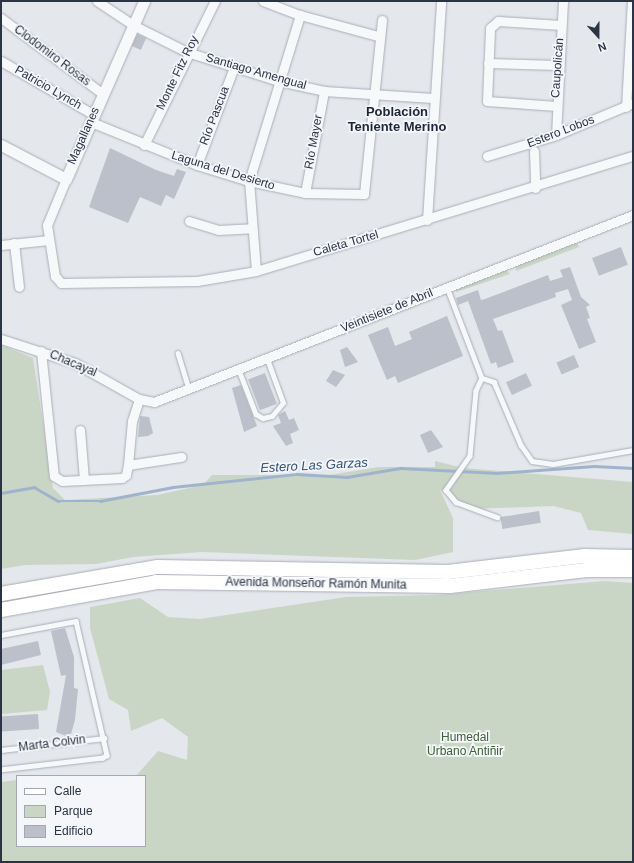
<!DOCTYPE html>
<meta charset="utf-8">
<style>
body{margin:0}
#map{position:relative;width:634px;height:863px;overflow:hidden;background:#e4e7ec;font-family:Helvetica,sans-serif}
div>[style]{position:absolute}
[style*='--x']{left:calc(var(--x)*1px);top:calc(var(--y)*1px);width:calc(var(--w)*1px);rotate:calc(var(--a)*1deg)}
.green>*{inset:0;background:#c9d6c5}
.stream>*{height:2.5px;margin:-1.25px;padding:0 1.25px;transform-origin:1.25px;border-radius:1.25px;background:#9fb4cc}
.building>*{inset:0;background:#bbc0ca;transform-origin:0 0}
.roads{filter:drop-shadow(0 0 1px #a9aeb7) drop-shadow(0 0 1px #a9aeb7)}
.service>*{height:4.5px;margin:-2.25px;padding:0 2.25px;transform-origin:2.25px;border-radius:2.25px;background:#f7f8fa}
.minor>*{height:9px;margin:-4.5px;padding:0 4.5px;transform-origin:4.5px;border-radius:4.5px;background:#f7f8fa}
.tertiary>*{height:11px;margin:-5.5px;padding:0 5.5px;transform-origin:5.5px;border-radius:5.5px;background:#f7f8fa}
.primary>*{height:14px;margin:-7px;padding:0 7px;transform-origin:7px;border-radius:7px;background:#fff}
span{translate:-50% -50%;white-space:nowrap;text-align:center;line-height:1.15;-webkit-text-stroke:3.5px #f4f6f9;paint-order:stroke}
.street-label{font-size:12px;color:#2b3445}
.park-label{font-size:12px;color:#3f6138}
.neighbourhood-label{font-size:13px;color:#1d2536;font-weight:700}
.water-label{font-size:13px;color:#34527a;font-style:italic}
.frame{position:absolute;inset:0;border:2px solid #2b3445;pointer-events:none}
.legend{position:absolute;left:16px;top:775px;width:130px;height:72px;box-sizing:border-box;background:#f4f6f9;border:1px solid #a4a8b1;margin:0;padding:5px 7px;list-style:none;font-size:12px;color:#2b3445}
.legend li{display:flex;align-items:center;gap:8px;height:20px}
.legend b{width:20px;border:1px solid #a4a8b1}
.north{position:absolute;left:578px;top:16px;width:40px;height:40px;-webkit-text-stroke:3px #f4f6f9;paint-order:stroke;rotate:159deg;font-size:11px;font-weight:700;line-height:16px;text-align:center;color:#2b3445}
.north::after{content:'';display:block;margin:auto;width:14px;height:18px;background:#2b3445;clip-path:polygon(50% 0,100% 100%,50% 72%,0 100%)}
</style>
<div id="map">
<div class="green">
<i style="clip-path:polygon(576px 240px,579px 247px,516px 271px,516px 264px)"></i>
<i style="clip-path:polygon(505px 269px,510px 274px,456px 292px,456px 287px)"></i>
<i style="clip-path:polygon(1px 345px,33px 358px,53px 488px,65px 500px,157px 495px,203px 485px,212px 475px,329px 475px,379px 467px,435px 467px,435px 461px,463px 468px,633px 482px,633px 534px,588px 530px,581px 513px,553px 506px,470px 509px,440px 490px,453px 518px,453px 552px,415px 560px,202px 552px,133px 557px,96px 564px,25px 565px,1px 569px)"></i>
<i style="clip-path:polygon(605px 581px,633px 583px,633px 862px,1px 862px,1px 782px,17px 780px,17px 846px,145px 846px,145px 776px,136px 776px,158px 751px,187px 760px,188px 737px,162px 718px,131px 731px,128px 710px,109px 699px,90px 628px,90px 607px,140px 598px,168px 617px,200px 619px,346px 597px,435px 595px)"></i>
<i style="clip-path:polygon(85px 586px,85px 588px,1px 606px,1px 598px)"></i>
<i style="clip-path:polygon(43px 665px,50px 692px,47px 710px,1px 714px,1px 670px)"></i>
</div>
<div class="stream">
<i style="--x:1;--y:493;--w:34;--a:-10"></i>
<i style="--x:34;--y:487;--w:28;--a:30"></i>
<i style="--x:58;--y:501;--w:42;--a:0"></i>
<i style="--x:100;--y:501;--w:74;--a:-10.9"></i>
<i style="--x:173;--y:487;--w:125;--a:-6"></i>
<i style="--x:297;--y:474;--w:50;--a:3.4"></i>
<i style="--x:347;--y:477;--w:55;--a:-9.5"></i>
<i style="--x:401;--y:468;--w:96;--a:3"></i>
<i style="--x:497;--y:473;--w:97;--a:-4.1"></i>
<i style="--x:594;--y:466;--w:39;--a:3"></i>
</div>
<div class="building">
<i style="left:137px;top:34px;width:10px;height:13px;rotate:24deg"></i>
<i style="clip-path:polygon(110px 148px,156px 170px,174px 176px,177px 169px,186px 172px,174px 199px,166px 195px,161px 206px,140px 197px,128px 223px,89px 207px)"></i>
<i style="left:621px;top:247px;width:19px;height:31px;rotate:69deg"></i>
<i style="clip-path:polygon(570px 267px,581px 297px,590px 305px,586px 307px,590px 318px,587px 319px,596px 342px,579px 349px,561px 305px,572px 300px,568px 289px,555px 293px,556px 297px,493px 319px,498px 331px,502px 330px,514px 362px,498px 368px,496px 362px,491px 364px,468px 301px,458px 305px,456px 298px,478px 290px,481px 300px,485px 299px,548px 275px,550px 281px,563px 277px,560px 270px)"></i>
<i style="clip-path:polygon(447px 316px,463px 356px,398px 383px,395px 376px,387px 380px,368px 335px,388px 327px,395px 346px,412px 339px,409px 332px)"></i>
<i style="clip-path:polygon(347px 347px,358px 362px,345px 367px,340px 350px)"></i>
<i style="left:574px;top:355px;width:13px;height:19px;rotate:67deg"></i>
<i style="clip-path:polygon(333px 370px,345px 375px,336px 387px,326px 381px)"></i>
<i style="left:265px;top:373px;width:33px;height:18px;rotate:69deg"></i>
<i style="left:526px;top:373px;width:14px;height:22px;rotate:65deg"></i>
<i style="clip-path:polygon(241px 385px,257px 426px,244px 432px,232px 388px)"></i>
<i style="clip-path:polygon(285px 411px,289px 420px,294px 418px,299px 430px,290px 434px,293px 443px,286px 446px,273px 426px,281px 423px,278px 415px)"></i>
<i style="clip-path:polygon(140px 416px,149px 417px,153px 433px,148px 436px,138px 437px)"></i>
<i style="clip-path:polygon(431px 430px,443px 447px,428px 453px,420px 435px)"></i>
<i style="left:539px;top:511px;width:12px;height:39px;rotate:81deg"></i>
<i style="clip-path:polygon(65px 628px,74px 657px,74px 688px,78px 689px,75px 720px,71px 734px,66px 736px,56px 732px,66px 675px,61px 676px,51px 631px)"></i>
<i style="clip-path:polygon(38px 641px,41px 655px,1px 665px,1px 649px)"></i>
<i style="left:38px;top:714px;width:15px;height:37px;rotate:86deg"></i>
</div>
<div class="roads">
<div class="service">
<i style="--x:447;--y:287;--w:97;--a:69"></i>
<i style="--x:482;--y:378;--w:13;--a:18"></i>
<i style="--x:494;--y:382;--w:69;--a:66.8"></i>
<i style="--x:521;--y:445;--w:19;--a:55"></i>
<i style="--x:532;--y:461;--w:21;--a:8"></i>
<i style="--x:553;--y:464;--w:81;--a:-9.9"></i>
<i style="--x:178;--y:353;--w:38;--a:73"></i>
<i style="--x:239;--y:370;--w:47;--a:68.9"></i>
<i style="--x:256;--y:414;--w:8;--a:30"></i>
<i style="--x:263;--y:418;--w:9;--a:-13"></i>
<i style="--x:272;--y:416;--w:17;--a:-50"></i>
<i style="--x:283;--y:403;--w:47;--a:-110"></i>
<i style="--x:482;--y:378;--w:14;--a:115"></i>
<i style="--x:476;--y:391;--w:65;--a:95.3"></i>
<i style="--x:470;--y:456;--w:42;--a:125.2"></i>
<i style="--x:446;--y:490;--w:16;--a:50"></i>
<i style="--x:456;--y:502;--w:44;--a:20.1"></i>
<i style="--x:1;--y:635;--w:76;--a:-10.6"></i>
<i style="--x:76;--y:621;--w:138;--a:77"></i>
<i style="--x:107;--y:755;--w:5;--a:143"></i>
<i style="--x:103;--y:758;--w:103;--a:173.3"></i>
<i style="--x:1;--y:750;--w:104;--a:-6.6"></i>
</div>
<div class="minor">
<i style="--x:97;--y:1;--w:43;--a:33.7"></i>
<i style="--x:133;--y:25;--w:60;--a:26.6"></i>
<i style="--x:187;--y:52;--w:96;--a:17.5"></i>
<i style="--x:279;--y:81;--w:46;--a:12.5"></i>
<i style="--x:324;--y:91;--w:109;--a:3.7"></i>
<i style="--x:263;--y:1;--w:40;--a:21"></i>
<i style="--x:300;--y:15;--w:81;--a:15.1"></i>
<i style="--x:1;--y:18;--w:127;--a:36.7"></i>
<i style="--x:1;--y:61;--w:108;--a:30.1"></i>
<i style="--x:488;--y:63;--w:70;--a:1.6"></i>
<i style="--x:556;--y:106;--w:69;--a:-175.9"></i>
<i style="--x:487;--y:101;--w:73;--a:-87.6"></i>
<i style="--x:490;--y:28;--w:11;--a:-41"></i>
<i style="--x:498;--y:21;--w:63;--a:3.6"></i>
<i style="--x:626;--y:107;--w:106;--a:-86.8"></i>
<i style="--x:91;--y:122;--w:114;--a:22.1"></i>
<i style="--x:197;--y:165;--w:54;--a:17.1"></i>
<i style="--x:249;--y:181;--w:57;--a:12.1"></i>
<i style="--x:305;--y:193;--w:59;--a:1"></i>
<i style="--x:364;--y:194;--w:175;--a:-84.1"></i>
<i style="--x:556;--y:135;--w:134;--a:-87"></i>
<i style="--x:144;--y:145;--w:161;--a:-63.8"></i>
<i style="--x:534;--y:151;--w:37;--a:88"></i>
<i style="--x:487;--y:156;--w:72;--a:-16.9"></i>
<i style="--x:556;--y:135;--w:83;--a:-22.6"></i>
<i style="--x:197;--y:165;--w:105;--a:-69.3"></i>
<i style="--x:66;--y:179;--w:50;--a:112.4"></i>
<i style="--x:47;--y:225;--w:52;--a:81.1"></i>
<i style="--x:55;--y:276;--w:9;--a:49"></i>
<i style="--x:61;--y:283;--w:136;--a:-0.8"></i>
<i style="--x:197;--y:281;--w:60;--a:-9.6"></i>
<i style="--x:256;--y:271;--w:394;--a:-17"></i>
<i style="--x:305;--y:193;--w:104;--a:-79.4"></i>
<i style="--x:427;--y:220;--w:219;--a:-86.3"></i>
<i style="--x:189;--y:221;--w:30;--a:17"></i>
<i style="--x:218;--y:230;--w:34;--a:-3"></i>
<i style="--x:14;--y:243;--w:44;--a:83.5"></i>
<i style="--x:1;--y:245;--w:48;--a:-5.9"></i>
<i style="--x:256;--y:271;--w:90;--a:-94.4"></i>
<i style="--x:249;--y:181;--w:174;--a:-72.9"></i>
<i style="--x:1;--y:339;--w:78;--a:18"></i>
<i style="--x:75;--y:363;--w:73;--a:29.4"></i>
<i style="--x:139;--y:399;--w:15;--a:11"></i>
<i style="--x:154;--y:402;--w:514;--a:-21.33"></i>
<i style="--x:41;--y:351;--w:126;--a:84.1"></i>
<i style="--x:54;--y:476;--w:9;--a:32"></i>
<i style="--x:62;--y:481;--w:60;--a:-2.9"></i>
<i style="--x:122;--y:478;--w:5;--a:-37"></i>
<i style="--x:126;--y:475;--w:10;--a:-79"></i>
<i style="--x:128;--y:465;--w:54;--a:-8.6"></i>
<i style="--x:80;--y:430;--w:50;--a:85.4"></i>
<i style="--x:128;--y:465;--w:44;--a:-84.8"></i>
<i style="--x:132;--y:421;--w:23;--a:-72"></i>
</div>
<div class="tertiary">
<i style="--x:1;--y:145;--w:73;--a:27.6"></i>
<i style="--x:66;--y:179;--w:194;--a:-66.3"></i>
</div>
<div class="primary">
<i style="--x:1;--y:594;--w:159;--a:-9.8"></i>
<i style="--x:158;--y:567;--w:290;--a:1"></i>
<i style="--x:448;--y:572;--w:138;--a:-6.7"></i>
<i style="--x:585;--y:556;--w:48;--a:1.2"></i>
<i style="--x:1;--y:610;--w:158;--a:-10.2"></i>
<i style="--x:156;--y:582;--w:294;--a:0.8"></i>
<i style="--x:450;--y:586;--w:137;--a:-6.7"></i>
<i style="--x:586;--y:570;--w:47;--a:0"></i>
</div>
</div>
<div class="street-label">
<span style="left:52px;top:56px;rotate:37deg">Clodomiro Rosas</span>
<span style="left:558px;top:68px;rotate:-86deg">Caupolicán</span>
<span style="left:256px;top:72px;rotate:16deg">Santiago Amengual</span>
<span style="left:178px;top:73px;rotate:-64deg">Monte Fitz Roy</span>
<span style="left:48px;top:88px;rotate:30deg">Patricio Lynch</span>
<span style="left:215px;top:116px;rotate:-69deg">Río Pascua</span>
<span style="left:561px;top:132px;rotate:-21deg">Estero Lobos</span>
<span style="left:84px;top:136px;rotate:-66deg">Magallanes</span>
<span style="left:314px;top:142px;rotate:-80deg">Río Mayer</span>
<span style="left:223px;top:171px;rotate:17deg">Laguna del Desierto</span>
<span style="left:346px;top:244px;rotate:-16deg">Caleta Tortel</span>
<span style="left:387px;top:311px;rotate:-22deg">Veintisiete de Abril</span>
<span style="left:73px;top:364px;rotate:23deg">Chacayal</span>
<span style="left:316px;top:584px;rotate:1deg">Avenida Monseñor Ramón Munita</span>
<span style="left:52px;top:744px;rotate:-7deg">Marta Colvin</span>
</div>
<div class="park-label">
<span style="left:465px;top:745px">Humedal<br>Urbano Antiñir</span>
</div>
<div class="neighbourhood-label">
<span style="left:397px;top:120px">Población<br>Teniente Merino</span>
</div>
<div class="water-label">
<span style="left:314px;top:466px;rotate:-3deg">Estero Las Garzas</span>
</div>
<div class="frame"></div>
<ul class="legend">
<li><b style="height:5px;background:#fff"></b>Calle</li>
<li><b style="height:11px;background:#c9d6c5"></b>Parque</li>
<li><b style="height:11px;background:#bbc0ca"></b>Edificio</li>
</ul>
<div class="north">N</div>
</div>
